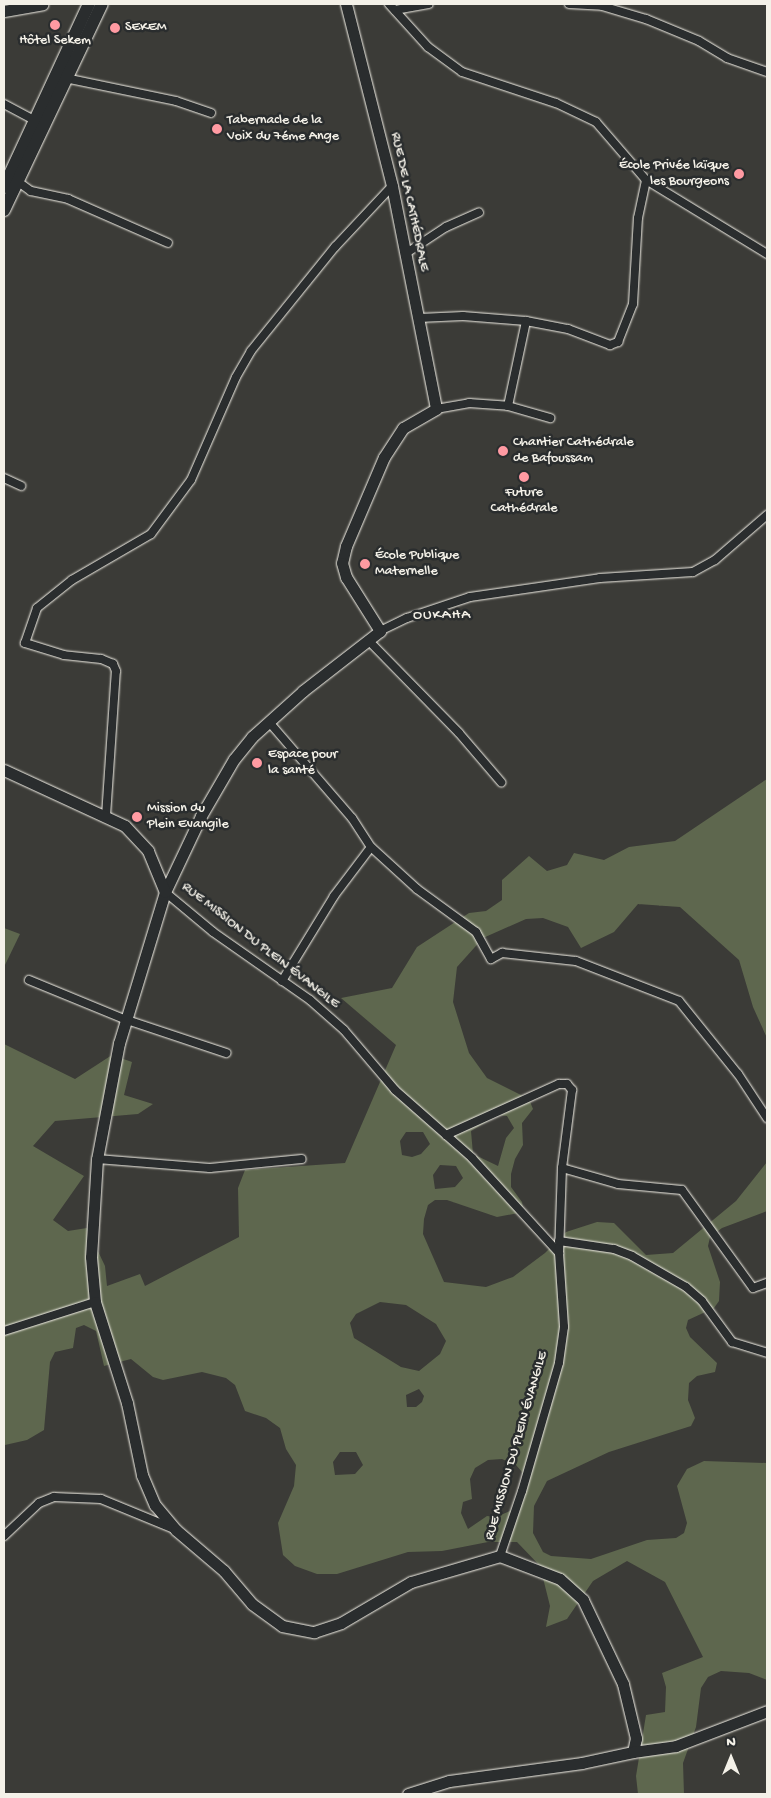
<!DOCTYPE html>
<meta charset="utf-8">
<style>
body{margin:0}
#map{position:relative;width:771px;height:1798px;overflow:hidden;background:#3b3b37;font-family:"Gochi Hand",sans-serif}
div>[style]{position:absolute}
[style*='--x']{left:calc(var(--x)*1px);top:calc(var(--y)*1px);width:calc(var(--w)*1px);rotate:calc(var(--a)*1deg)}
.green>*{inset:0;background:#5e674e}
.roads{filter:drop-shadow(0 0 1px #f4f1e8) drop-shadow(0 0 1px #f4f1e8)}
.street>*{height:8px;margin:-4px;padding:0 4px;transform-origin:4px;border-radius:4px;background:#2a2d2e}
.secondary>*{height:11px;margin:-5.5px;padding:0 5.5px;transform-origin:5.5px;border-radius:5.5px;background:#2a2d2e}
.primary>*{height:12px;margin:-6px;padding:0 6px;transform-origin:6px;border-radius:6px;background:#2a2d2e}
.dots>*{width:14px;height:14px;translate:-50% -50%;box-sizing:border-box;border:2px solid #2a2d2e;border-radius:50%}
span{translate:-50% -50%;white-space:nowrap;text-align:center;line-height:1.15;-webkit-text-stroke:5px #2a2d2e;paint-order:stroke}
.poi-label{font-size:14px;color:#f4f1e8}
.left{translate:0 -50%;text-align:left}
.right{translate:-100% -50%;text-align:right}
.street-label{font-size:14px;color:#f4f1e8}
.neighbourhood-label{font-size:15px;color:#f4f1e8;letter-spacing:1px}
.frame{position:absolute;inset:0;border:5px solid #f4f1e8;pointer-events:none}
.north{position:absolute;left:706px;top:1733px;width:50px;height:50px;-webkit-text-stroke:4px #2a2d2e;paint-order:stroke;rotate:0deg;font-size:14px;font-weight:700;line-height:20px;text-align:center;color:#f4f1e8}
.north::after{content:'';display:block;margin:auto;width:18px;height:22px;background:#f4f1e8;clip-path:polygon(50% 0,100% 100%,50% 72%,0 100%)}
</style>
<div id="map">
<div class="green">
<i style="clip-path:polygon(evenodd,767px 779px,767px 1038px,753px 1007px,739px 960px,680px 907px,638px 904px,614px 932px,581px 948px,568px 927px,543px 918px,526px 919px,483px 938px,457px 967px,453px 1002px,469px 1053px,487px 1078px,529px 1099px,533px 1109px,522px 1123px,523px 1145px,515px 1159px,511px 1174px,511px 1187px,522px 1202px,524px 1212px,497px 1217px,447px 1200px,435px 1200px,428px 1205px,424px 1219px,423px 1234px,444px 1282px,486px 1287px,513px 1277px,545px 1253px,566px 1232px,597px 1222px,614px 1223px,646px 1255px,673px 1253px,736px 1201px,767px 1162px,767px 1211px,722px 1228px,710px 1237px,708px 1246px,720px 1282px,719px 1301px,714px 1308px,688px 1320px,686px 1328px,690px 1337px,717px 1363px,715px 1372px,697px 1376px,689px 1383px,688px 1400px,695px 1418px,691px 1426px,609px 1452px,547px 1481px,534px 1506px,533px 1533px,543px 1552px,551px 1556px,591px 1559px,647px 1540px,676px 1538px,684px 1533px,687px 1523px,677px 1486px,687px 1469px,704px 1461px,767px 1463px,767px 1680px,749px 1673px,721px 1671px,708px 1677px,701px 1688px,696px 1727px,683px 1763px,684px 1794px,638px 1794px,636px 1776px,646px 1715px,665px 1712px,666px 1687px,662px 1673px,703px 1657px,665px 1582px,627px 1561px,593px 1581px,567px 1619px,546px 1627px,550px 1606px,540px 1566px,517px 1542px,488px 1542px,442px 1551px,408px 1552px,337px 1574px,317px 1574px,295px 1566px,283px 1555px,278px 1523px,294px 1486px,296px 1465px,286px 1449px,280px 1428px,266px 1418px,245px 1411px,235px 1385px,226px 1378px,202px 1372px,163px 1380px,153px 1377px,131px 1359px,104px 1366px,96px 1331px,84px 1325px,76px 1328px,73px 1348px,55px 1352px,50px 1362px,44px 1430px,27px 1440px,5px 1445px,4px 1044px,75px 1079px,112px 1055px,132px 1062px,124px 1095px,153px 1104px,138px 1114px,55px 1121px,33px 1146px,84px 1176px,53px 1220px,68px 1231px,87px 1228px,105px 1266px,107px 1286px,140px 1274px,145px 1286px,239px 1237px,238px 1188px,245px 1170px,345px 1163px,396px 1045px,341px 998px,392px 988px,417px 947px,469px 913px,486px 911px,502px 900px,502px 880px,529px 856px,547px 871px,567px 865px,574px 853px,604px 860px,629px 847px,675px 841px,767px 779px,498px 1115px,507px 1116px,514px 1128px,506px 1138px,498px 1166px,473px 1154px,471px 1131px,498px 1115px,767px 779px,406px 1132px,423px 1132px,430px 1144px,421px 1154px,412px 1157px,402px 1155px,400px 1141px,406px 1132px,767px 779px,440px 1165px,456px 1166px,463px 1178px,455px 1187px,435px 1189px,433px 1175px,440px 1165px,767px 779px,380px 1302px,406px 1305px,436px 1324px,446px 1341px,440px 1354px,419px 1371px,401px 1367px,354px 1338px,350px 1323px,356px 1314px,380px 1302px,767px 779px,419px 1389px,424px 1396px,422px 1402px,416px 1407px,407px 1407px,406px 1395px,419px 1389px,767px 779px,340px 1452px,356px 1452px,363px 1465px,355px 1474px,335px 1475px,333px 1462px,340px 1452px,767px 779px,502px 1459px,516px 1465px,522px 1472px,525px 1496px,512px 1510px,496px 1517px,487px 1516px,468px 1529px,461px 1513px,463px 1502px,472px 1499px,470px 1479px,475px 1468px,488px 1460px,502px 1459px)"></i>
<i style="clip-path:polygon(4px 928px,20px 934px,4px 967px)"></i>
</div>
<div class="roads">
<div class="street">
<i style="--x:389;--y:4;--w:58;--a:47.8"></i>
<i style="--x:428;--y:47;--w:42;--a:36.3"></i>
<i style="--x:462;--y:72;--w:99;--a:18.3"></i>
<i style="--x:556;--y:103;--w:44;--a:25.4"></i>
<i style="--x:596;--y:122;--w:77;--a:49.2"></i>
<i style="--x:646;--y:180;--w:142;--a:31.4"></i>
<i style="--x:569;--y:4;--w:33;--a:3"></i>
<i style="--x:602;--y:6;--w:46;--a:16.5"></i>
<i style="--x:646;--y:19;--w:57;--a:22.5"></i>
<i style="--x:699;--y:41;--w:33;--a:31"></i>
<i style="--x:727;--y:58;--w:42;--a:19.3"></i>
<i style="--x:395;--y:10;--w:34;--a:-10"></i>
<i style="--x:65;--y:78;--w:113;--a:11.7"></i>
<i style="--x:176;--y:101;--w:37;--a:19"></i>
<i style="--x:4;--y:104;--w:34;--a:28"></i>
<i style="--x:17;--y:181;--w:17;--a:36"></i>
<i style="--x:31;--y:191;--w:38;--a:12"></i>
<i style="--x:68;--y:199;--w:109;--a:23.7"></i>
<i style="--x:405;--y:254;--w:49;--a:-33.4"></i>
<i style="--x:446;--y:227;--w:36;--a:-24"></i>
<i style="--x:419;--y:318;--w:44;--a:-2.6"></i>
<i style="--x:463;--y:316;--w:63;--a:4.5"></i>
<i style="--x:526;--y:321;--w:43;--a:10.8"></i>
<i style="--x:568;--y:329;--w:45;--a:20.9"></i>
<i style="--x:610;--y:345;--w:9;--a:-21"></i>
<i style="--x:618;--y:342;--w:41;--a:-68.5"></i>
<i style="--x:633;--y:304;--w:86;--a:-86.7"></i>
<i style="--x:638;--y:218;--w:39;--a:-78"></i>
<i style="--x:508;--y:406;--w:87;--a:-78"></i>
<i style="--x:436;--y:409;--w:34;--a:-10"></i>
<i style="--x:469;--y:403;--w:39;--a:4"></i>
<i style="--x:508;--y:406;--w:44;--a:15.9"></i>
<i style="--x:4;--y:478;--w:19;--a:25"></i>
<i style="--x:380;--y:631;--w:30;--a:-26"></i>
<i style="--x:407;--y:618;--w:66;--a:-18.4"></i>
<i style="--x:470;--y:597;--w:131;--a:-8.3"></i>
<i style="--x:600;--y:578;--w:93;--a:-3.7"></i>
<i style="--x:693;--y:572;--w:25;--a:-29"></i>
<i style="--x:715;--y:560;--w:69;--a:-40.9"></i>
<i style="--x:368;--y:640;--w:130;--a:45.6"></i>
<i style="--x:459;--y:733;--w:65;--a:49.4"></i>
<i style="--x:269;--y:722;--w:127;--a:49.2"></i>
<i style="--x:352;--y:818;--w:35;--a:57"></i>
<i style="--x:371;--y:847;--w:62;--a:42.4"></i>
<i style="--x:417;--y:889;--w:73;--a:36.1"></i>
<i style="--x:476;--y:932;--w:31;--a:61"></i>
<i style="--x:491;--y:959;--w:13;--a:-29"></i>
<i style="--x:502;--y:953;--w:74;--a:6.2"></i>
<i style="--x:576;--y:961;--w:110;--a:21.2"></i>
<i style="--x:679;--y:1001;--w:94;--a:51.1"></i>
<i style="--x:738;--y:1074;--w:53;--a:56.6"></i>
<i style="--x:106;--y:816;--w:145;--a:-86.1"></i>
<i style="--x:116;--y:671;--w:8;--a:-113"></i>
<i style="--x:113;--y:664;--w:13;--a:-157"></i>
<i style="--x:101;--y:659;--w:37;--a:-174"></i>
<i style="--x:64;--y:655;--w:41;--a:-162.9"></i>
<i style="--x:25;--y:643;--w:37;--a:-71"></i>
<i style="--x:37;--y:608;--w:45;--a:-38.7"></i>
<i style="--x:72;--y:580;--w:91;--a:-30.2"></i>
<i style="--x:151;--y:534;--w:67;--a:-53.5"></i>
<i style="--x:191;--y:480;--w:112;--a:-66.4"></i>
<i style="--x:236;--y:377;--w:30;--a:-60"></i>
<i style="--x:251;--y:351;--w:134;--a:-51.1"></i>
<i style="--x:335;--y:247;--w:83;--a:-46.9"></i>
<i style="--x:165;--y:892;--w:62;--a:39.8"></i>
<i style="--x:213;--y:932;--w:118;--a:35"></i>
<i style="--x:310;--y:1000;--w:45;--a:41.4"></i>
<i style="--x:344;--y:1030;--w:79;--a:49.6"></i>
<i style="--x:395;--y:1090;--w:103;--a:41.4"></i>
<i style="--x:472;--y:1158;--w:129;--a:47.5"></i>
<i style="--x:559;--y:1253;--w:74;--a:86.1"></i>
<i style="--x:564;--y:1327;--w:36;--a:98"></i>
<i style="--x:559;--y:1363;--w:133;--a:106.1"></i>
<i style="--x:522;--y:1491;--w:69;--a:108.7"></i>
<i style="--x:29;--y:980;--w:103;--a:22.3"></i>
<i style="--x:124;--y:1019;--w:108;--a:18.4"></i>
<i style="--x:282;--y:981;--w:100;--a:-58.5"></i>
<i style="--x:334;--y:896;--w:61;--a:-52.9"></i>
<i style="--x:446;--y:1135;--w:124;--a:-24.3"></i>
<i style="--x:559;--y:1084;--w:8;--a:0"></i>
<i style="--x:567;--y:1084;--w:8;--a:50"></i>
<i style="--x:572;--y:1090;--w:79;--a:97.3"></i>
<i style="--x:562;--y:1168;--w:85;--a:92"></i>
<i style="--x:97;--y:1159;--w:113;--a:4.6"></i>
<i style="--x:210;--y:1168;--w:92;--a:-5.6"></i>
<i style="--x:562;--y:1168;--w:58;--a:15.9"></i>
<i style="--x:618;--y:1184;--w:64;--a:5.4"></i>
<i style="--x:682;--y:1190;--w:121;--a:54.1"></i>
<i style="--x:753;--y:1288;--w:15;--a:-20"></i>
<i style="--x:559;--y:1241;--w:56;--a:8.3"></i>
<i style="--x:614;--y:1249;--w:19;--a:21"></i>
<i style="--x:632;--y:1256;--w:62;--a:29.9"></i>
<i style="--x:686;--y:1287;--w:21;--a:41"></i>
<i style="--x:702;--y:1301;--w:51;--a:53.8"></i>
<i style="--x:732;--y:1342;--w:37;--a:17"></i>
<i style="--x:4;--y:1331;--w:96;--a:-17.7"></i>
<i style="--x:4;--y:1536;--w:48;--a:-43.3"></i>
<i style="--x:39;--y:1503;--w:16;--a:-22"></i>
<i style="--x:54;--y:1497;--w:47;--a:2.4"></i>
<i style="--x:101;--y:1499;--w:79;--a:22.3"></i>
</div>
<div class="secondary">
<i style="--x:346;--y:4;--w:188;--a:75.8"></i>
<i style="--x:392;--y:186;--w:227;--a:78.8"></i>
<i style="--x:436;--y:409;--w:38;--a:150"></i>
<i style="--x:403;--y:428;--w:35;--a:123"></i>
<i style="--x:384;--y:457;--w:97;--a:113.1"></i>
<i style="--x:346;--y:546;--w:17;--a:103"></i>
<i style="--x:342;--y:563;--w:15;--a:74"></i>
<i style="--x:346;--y:577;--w:64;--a:57.8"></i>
<i style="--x:380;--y:631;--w:98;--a:142.1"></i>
<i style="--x:303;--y:691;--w:69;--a:138"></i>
<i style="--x:252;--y:737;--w:28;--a:129"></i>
<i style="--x:234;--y:759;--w:66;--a:120.1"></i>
<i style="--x:201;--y:816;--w:84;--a:115.3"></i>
<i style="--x:165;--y:892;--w:158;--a:106.9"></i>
<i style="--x:119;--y:1043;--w:118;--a:100.7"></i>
<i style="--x:97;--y:1159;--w:98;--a:93.5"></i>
<i style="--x:91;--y:1257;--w:45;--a:84.9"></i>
<i style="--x:95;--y:1302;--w:106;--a:72.4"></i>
<i style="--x:127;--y:1403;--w:74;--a:78.2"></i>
<i style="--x:142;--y:1475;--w:33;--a:67"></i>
<i style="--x:155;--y:1505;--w:33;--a:50"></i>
<i style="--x:176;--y:1530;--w:63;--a:40.5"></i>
<i style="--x:224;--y:1571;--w:43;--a:49.7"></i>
<i style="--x:252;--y:1604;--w:37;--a:36"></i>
<i style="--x:282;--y:1626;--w:33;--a:11"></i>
<i style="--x:314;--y:1632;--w:28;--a:-18"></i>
<i style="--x:341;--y:1623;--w:81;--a:-30.4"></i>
<i style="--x:411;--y:1582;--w:93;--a:-16.3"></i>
<i style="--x:500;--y:1556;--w:64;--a:21"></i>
<i style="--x:560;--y:1579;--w:31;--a:42"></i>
<i style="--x:583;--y:1600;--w:93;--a:64.5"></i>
<i style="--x:623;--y:1684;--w:56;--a:76.5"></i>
<i style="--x:636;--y:1738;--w:14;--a:102"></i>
<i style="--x:633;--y:1752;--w:52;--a:167.8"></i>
<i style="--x:582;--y:1763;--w:134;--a:172.3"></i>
<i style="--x:449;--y:1781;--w:43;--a:162.4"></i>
<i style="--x:4;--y:11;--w:39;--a:-10"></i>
<i style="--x:4;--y:770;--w:133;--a:24.8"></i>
<i style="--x:125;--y:826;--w:34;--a:47"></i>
<i style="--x:148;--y:851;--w:44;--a:67.5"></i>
<i style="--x:633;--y:1752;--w:43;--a:-7.9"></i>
<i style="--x:676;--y:1746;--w:97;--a:-21"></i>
</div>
<div class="primary">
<i style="--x:4;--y:187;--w:202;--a:-65.1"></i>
<i style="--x:4;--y:210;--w:228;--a:-64.6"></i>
</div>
</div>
<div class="dots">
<i style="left:55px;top:25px;background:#ff9aa2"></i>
<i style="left:115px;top:28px;background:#ff9aa2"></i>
<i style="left:217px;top:129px;background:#ff9aa2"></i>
<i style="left:739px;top:174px;background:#ff9aa2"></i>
<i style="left:503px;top:451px;background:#ff9aa2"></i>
<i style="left:524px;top:477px;background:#ff9aa2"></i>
<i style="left:365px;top:564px;background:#ff9aa2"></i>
<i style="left:257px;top:763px;background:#ff9aa2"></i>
<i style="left:137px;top:817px;background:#ff9aa2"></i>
</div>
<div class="poi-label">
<span class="left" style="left:125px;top:28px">SEKEM</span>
<span style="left:55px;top:41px">Hôtel Sekem</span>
<span class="left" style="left:227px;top:129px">Tabernacle de la<br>Voix du 7éme Ange</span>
<span class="right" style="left:729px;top:174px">École Privée laïque<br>les Bourgeons</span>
<span class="left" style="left:513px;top:451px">Chantier Cathédrale<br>de Bafoussam</span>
<span style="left:524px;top:501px">Future<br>Cathédrale</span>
<span class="left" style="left:375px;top:564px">École Publique<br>Maternelle</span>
<span class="left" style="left:268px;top:763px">Espace pour<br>la santé</span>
<span class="left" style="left:147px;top:817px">Mission du<br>Plein Evangile</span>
</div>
<div class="street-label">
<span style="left:409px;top:202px;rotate:78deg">RUE DE LA CATHÉDRALE</span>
<span style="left:260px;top:946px;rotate:38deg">RUE MISSION DU PLEIN ÉVANGILE</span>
<span style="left:517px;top:1446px;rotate:-74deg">RUE MISSION DU PLEIN ÉVANGILE</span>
</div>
<div class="neighbourhood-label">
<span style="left:442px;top:616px">OUKAHA</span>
</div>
<div class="frame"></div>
<div class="north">N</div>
</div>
